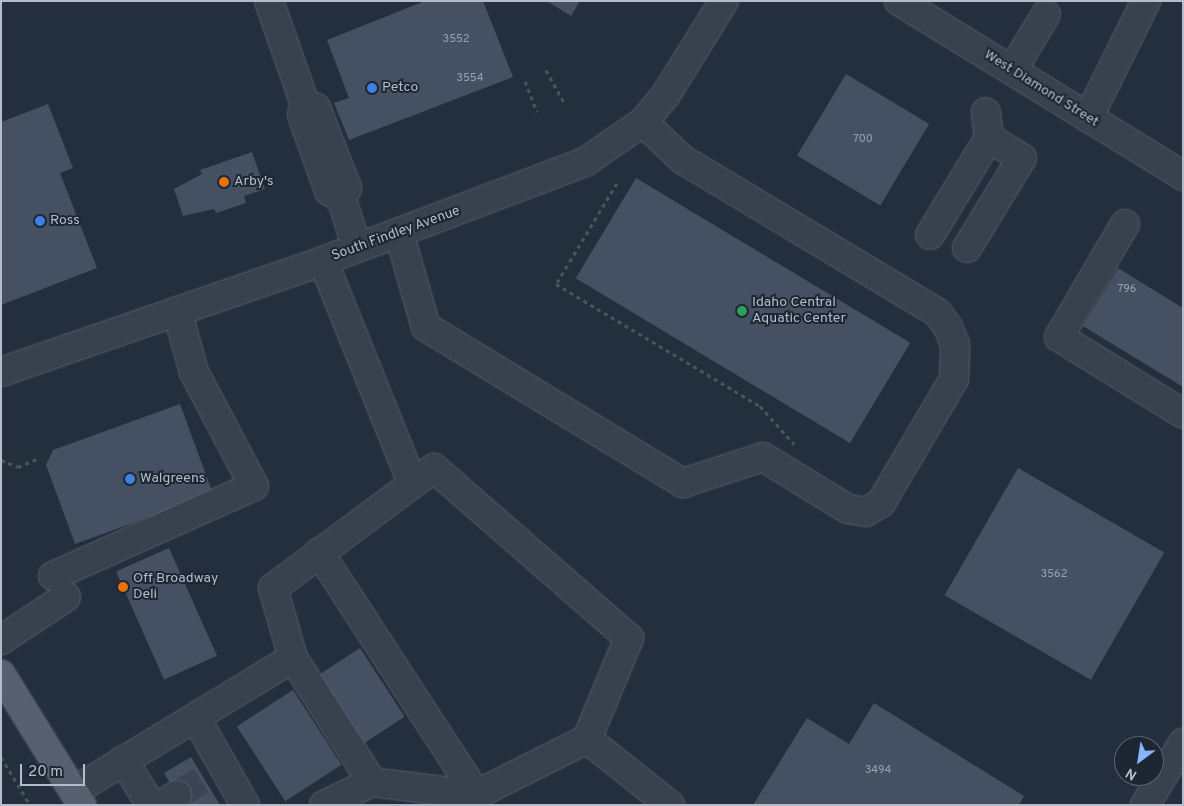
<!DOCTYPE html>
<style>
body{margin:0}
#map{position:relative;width:1184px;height:806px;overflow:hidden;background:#242f3e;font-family:Overpass,sans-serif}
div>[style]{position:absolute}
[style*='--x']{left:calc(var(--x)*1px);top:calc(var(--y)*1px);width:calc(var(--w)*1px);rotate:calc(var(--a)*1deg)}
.building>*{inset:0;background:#455162;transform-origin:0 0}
.minor-tunnel>*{height:28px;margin-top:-14px;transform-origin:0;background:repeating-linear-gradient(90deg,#3a4453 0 28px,transparent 0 42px)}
.path>*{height:3px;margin-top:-1.5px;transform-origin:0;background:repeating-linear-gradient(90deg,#44595c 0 4px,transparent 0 8px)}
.roads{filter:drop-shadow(0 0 1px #565f6c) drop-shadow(0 0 1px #565f6c)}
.minor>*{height:28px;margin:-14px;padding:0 14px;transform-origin:14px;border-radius:14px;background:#38414e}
.major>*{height:28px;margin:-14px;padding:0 14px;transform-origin:14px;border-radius:14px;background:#56606e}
.dots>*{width:14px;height:14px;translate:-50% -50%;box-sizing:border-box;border:2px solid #1d2633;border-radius:50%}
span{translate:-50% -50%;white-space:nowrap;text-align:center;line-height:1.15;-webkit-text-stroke:4px #1d2633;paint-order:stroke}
.number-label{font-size:11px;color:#98a1af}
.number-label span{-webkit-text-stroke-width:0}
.poi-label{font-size:14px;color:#b4bcc9}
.left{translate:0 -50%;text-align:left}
.street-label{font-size:14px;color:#b4bcc9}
.frame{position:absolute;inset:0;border:2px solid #b4bcc9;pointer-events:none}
.north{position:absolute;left:1114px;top:736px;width:50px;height:50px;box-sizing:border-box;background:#1d2633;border:1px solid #59626f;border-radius:50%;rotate:211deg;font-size:14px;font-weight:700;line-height:20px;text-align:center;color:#b4bcc9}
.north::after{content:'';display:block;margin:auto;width:18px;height:22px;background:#8ab4f8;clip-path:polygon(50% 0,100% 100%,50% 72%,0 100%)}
.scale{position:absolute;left:20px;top:764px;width:65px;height:22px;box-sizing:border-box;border:2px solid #b4bcc9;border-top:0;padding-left:6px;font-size:15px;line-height:18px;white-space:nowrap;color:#b4bcc9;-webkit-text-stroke:4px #1d2633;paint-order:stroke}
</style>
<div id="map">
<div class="building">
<i style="clip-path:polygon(425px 1px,483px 1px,513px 77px,349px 140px,334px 103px,349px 98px,327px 40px)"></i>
<i style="clip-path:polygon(547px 1px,580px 1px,571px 16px)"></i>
<i style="left:846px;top:74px;width:97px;height:95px;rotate:31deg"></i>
<i style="clip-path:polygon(48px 104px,73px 168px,60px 173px,97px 268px,1px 305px,1px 122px)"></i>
<i style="clip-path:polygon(252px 152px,265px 189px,244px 196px,246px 203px,216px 213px,214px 209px,183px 216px,174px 189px,202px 174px,200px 170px)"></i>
<i style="left:636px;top:178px;width:320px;height:117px;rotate:31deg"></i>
<i style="clip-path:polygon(1118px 268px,1183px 308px,1183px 387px,1083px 326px)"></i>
<i style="clip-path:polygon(180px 404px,213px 494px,75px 544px,46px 465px,53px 450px)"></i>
<i style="left:1018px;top:468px;width:169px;height:147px;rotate:30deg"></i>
<i style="left:169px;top:548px;width:118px;height:58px;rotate:66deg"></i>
<i style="left:360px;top:648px;width:82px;height:48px;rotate:57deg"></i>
<i style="left:293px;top:690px;width:89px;height:67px;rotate:57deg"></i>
<i style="clip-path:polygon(874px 703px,1024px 796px,1019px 805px,753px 805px,807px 718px,849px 744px)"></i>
<i style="clip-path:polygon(191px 757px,220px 805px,183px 805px,164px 773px)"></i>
</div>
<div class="minor-tunnel">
<i style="--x:177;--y:795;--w:31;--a:-31"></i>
</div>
<div class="path">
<i style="--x:546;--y:70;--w:37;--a:61"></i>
<i style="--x:525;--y:81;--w:33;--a:69"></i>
<i style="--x:617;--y:183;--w:118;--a:121.1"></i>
<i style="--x:556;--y:284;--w:238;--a:30.9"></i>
<i style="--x:760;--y:406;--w:51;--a:48.2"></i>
<i style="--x:1;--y:460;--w:18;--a:22"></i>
<i style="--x:18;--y:467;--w:21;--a:-23"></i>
<i style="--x:1;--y:757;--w:56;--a:58.9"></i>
</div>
<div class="roads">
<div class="minor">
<i style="--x:269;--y:1;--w:109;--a:70.7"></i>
<i style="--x:899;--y:1;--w:334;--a:31.6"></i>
<i style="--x:1012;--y:71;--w:66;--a:-59.2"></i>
<i style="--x:1088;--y:118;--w:131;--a:-63.6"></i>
<i style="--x:341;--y:197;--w:11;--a:-56"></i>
<i style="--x:347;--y:188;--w:86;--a:-111.2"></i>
<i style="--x:316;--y:108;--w:12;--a:-160"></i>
<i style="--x:305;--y:104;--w:11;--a:105"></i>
<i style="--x:302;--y:115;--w:81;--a:70.4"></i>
<i style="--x:329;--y:191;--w:13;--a:27"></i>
<i style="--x:341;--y:197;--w:53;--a:72.6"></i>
<i style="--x:1125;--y:224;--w:131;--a:120.3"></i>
<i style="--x:1059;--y:337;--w:146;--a:31.8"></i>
<i style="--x:399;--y:233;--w:98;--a:74"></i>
<i style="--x:426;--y:327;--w:301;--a:31.3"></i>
<i style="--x:683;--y:483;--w:84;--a:-18"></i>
<i style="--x:763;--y:457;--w:100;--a:31.5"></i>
<i style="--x:848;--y:509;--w:18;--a:9"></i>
<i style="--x:866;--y:512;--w:17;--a:-31"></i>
<i style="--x:881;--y:503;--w:144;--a:-59.5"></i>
<i style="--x:954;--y:379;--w:34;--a:-88"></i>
<i style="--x:955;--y:345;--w:19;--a:-111"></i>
<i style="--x:948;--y:327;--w:17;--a:-126"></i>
<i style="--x:938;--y:313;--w:297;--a:-149"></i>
<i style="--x:683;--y:160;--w:55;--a:-136.5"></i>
<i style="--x:930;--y:235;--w:114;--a:-58.7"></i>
<i style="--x:989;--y:138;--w:26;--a:-97"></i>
<i style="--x:967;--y:248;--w:105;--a:-58.6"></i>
<i style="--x:1022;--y:158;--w:39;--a:-149"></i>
<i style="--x:323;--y:261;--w:238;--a:68.1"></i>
<i style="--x:1;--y:372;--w:341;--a:-19"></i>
<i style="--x:323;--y:261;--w:280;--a:-20.7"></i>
<i style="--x:585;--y:162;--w:70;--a:-34.6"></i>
<i style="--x:643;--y:122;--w:34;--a:-50"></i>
<i style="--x:665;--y:96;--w:112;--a:-58.2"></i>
<i style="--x:319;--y:552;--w:290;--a:57"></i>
<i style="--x:53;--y:576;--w:220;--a:-24.1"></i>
<i style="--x:254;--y:486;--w:129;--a:-117.8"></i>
<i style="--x:194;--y:372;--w:63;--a:-105.6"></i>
<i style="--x:1;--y:640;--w:78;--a:-33.5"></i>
<i style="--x:196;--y:718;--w:100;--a:60.6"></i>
<i style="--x:587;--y:739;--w:106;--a:38.5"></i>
<i style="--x:123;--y:760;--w:53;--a:58.1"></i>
<i style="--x:372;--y:782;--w:147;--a:-122.5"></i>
<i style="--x:293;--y:658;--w:73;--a:-105.9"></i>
<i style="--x:273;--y:588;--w:201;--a:-36.7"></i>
<i style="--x:434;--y:468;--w:259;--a:41.1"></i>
<i style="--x:629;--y:638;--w:109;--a:112.6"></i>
<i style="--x:587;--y:739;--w:147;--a:153.3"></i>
<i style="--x:74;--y:791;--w:256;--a:-31.3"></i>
<i style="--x:161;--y:805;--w:19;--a:-32"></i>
<i style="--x:324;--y:805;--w:53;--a:-25.6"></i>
<i style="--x:372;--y:782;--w:106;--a:7.1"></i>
<i style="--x:1145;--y:805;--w:73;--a:-58.5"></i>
</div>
<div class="major">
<i style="--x:1;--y:674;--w:154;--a:58.3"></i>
</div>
</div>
<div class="dots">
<i style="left:372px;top:88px;background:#3f7fe0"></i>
<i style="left:224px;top:182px;background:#e8710a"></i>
<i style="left:40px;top:221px;background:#3f7fe0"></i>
<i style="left:742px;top:311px;background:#2e9e5b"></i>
<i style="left:130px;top:479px;background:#3f7fe0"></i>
<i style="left:123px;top:587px;background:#e8710a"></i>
</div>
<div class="number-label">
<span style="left:456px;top:39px">3552</span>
<span style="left:470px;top:78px">3554</span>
<span style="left:863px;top:139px">700</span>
<span style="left:1127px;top:289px">796</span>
<span style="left:1054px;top:574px">3562</span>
<span style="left:878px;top:770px">3494</span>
</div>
<div class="poi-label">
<span class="left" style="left:382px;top:88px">Petco</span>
<span class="left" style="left:234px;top:182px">Arby's</span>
<span class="left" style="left:50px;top:221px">Ross</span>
<span class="left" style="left:752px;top:311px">Idaho Central<br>Aquatic Center</span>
<span class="left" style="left:140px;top:479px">Walgreens</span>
<span class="left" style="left:133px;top:587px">Off Broadway<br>Deli</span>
</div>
<div class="street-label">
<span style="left:1041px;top:89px;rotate:32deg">West Diamond Street</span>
<span style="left:396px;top:234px;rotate:-20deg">South Findley Avenue</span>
</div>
<div class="frame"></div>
<div class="north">N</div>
<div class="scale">20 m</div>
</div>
